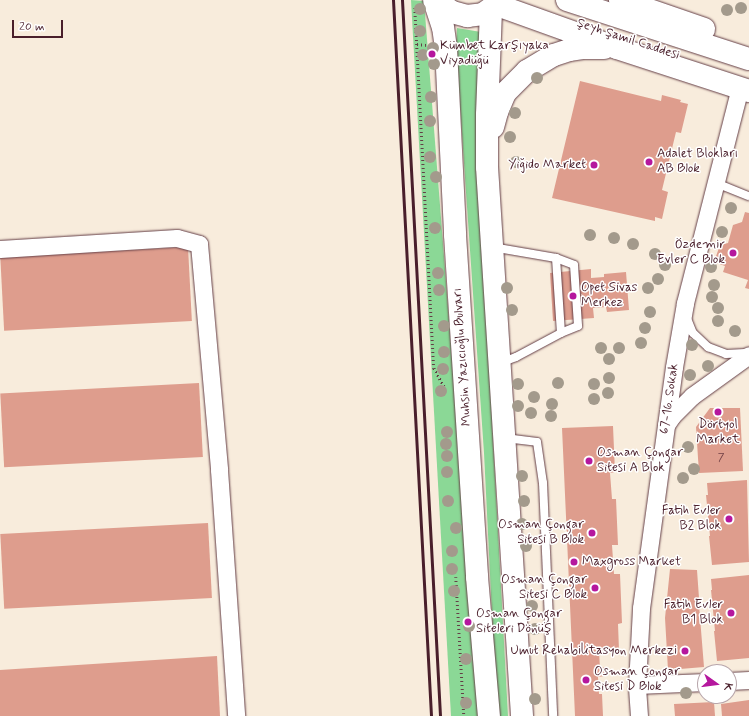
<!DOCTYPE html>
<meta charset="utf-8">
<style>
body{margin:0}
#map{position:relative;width:749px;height:716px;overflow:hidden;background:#f8ecdc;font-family:Mynerve,sans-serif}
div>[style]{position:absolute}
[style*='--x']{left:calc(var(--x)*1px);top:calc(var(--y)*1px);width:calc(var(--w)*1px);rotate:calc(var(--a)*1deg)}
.green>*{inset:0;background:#8bd896}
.building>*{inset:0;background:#de9d8d;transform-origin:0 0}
.path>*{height:2.5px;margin-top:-1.25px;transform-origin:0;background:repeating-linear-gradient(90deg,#643e46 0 1px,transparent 0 4px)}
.roads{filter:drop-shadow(0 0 1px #643e46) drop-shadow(0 0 1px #643e46)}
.lane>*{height:8px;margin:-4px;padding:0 4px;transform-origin:4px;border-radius:4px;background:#fff}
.street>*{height:17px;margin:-8.5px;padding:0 8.5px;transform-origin:8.5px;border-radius:8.5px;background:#fff}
.primary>*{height:22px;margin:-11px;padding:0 11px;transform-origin:11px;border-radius:11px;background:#fff}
.rail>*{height:3px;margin:-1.5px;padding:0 1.5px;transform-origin:1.5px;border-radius:1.5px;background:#4a1f2b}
.trees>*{width:12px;height:12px;margin:-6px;border-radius:50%;background:#a39a8c}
.dots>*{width:11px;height:11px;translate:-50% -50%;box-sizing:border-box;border:2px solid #fff;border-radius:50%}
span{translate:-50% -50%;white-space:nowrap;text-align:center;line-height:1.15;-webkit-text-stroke:3px #fff;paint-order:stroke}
.number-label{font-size:11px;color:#6f3e44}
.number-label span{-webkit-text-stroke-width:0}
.street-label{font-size:13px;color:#4a1f2b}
.poi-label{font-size:13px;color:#4a1f2b}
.left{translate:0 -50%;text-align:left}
.right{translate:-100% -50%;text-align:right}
.north{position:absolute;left:697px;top:664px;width:40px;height:40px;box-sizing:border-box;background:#fff;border:1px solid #b7a5aa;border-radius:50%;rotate:104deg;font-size:11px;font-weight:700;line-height:16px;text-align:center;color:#4a1f2b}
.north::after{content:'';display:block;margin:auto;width:14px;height:18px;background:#b5179e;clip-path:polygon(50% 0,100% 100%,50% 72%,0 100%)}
.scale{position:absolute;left:12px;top:20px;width:51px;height:18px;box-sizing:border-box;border:2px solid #4a1f2b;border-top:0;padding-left:5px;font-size:12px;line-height:14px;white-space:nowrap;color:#4a1f2b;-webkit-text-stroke:3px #fff;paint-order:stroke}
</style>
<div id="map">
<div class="green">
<i style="clip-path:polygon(411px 0,424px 1px,480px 716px,451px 716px)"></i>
<i style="clip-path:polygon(457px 28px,487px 33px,483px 180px,493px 439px,508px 716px,497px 716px,484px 453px,456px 47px)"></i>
</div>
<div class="building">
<i style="clip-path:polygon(580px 81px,661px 101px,662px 95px,681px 100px,680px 102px,688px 104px,681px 133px,676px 132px,662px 190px,668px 192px,662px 219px,655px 217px,655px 221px,552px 198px)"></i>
<i style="clip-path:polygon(745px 212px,749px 213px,749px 289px,745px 288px,748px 280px,723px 272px,725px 266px,714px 262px,720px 245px,728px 243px,733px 225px,742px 222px)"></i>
<i style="left:188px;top:247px;width:74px;height:188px;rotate:87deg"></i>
<i style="clip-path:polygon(591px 269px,591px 278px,604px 277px,604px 274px,626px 272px,629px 310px,607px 312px,606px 307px,593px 308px,594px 318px,553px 321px,550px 273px)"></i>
<i style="left:199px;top:383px;width:74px;height:199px;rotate:87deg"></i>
<i style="clip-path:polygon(710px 408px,740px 408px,743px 471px,699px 473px,696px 427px)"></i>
<i style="clip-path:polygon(613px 426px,615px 472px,610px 473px,612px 499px,616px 499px,618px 545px,612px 545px,614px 574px,620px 574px,622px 623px,618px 624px,619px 650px,599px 651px,600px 668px,605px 667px,605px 676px,598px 677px,599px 694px,602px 694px,603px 716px,575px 716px,562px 428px)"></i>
<i style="clip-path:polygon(747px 480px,749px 562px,712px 565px,709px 536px,710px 536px,706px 495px,708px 495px,707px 483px)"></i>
<i style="left:208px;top:523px;width:75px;height:208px;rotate:87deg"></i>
<i style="clip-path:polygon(670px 569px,697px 570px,699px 598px,697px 598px,697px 606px,699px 605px,704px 667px,668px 670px,665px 618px)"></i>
<i style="clip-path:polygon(749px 575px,749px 658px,717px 661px,714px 631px,715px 631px,711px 590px,712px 590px,711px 579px)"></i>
<i style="clip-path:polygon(217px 656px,220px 716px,0 716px,0 670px)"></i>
<i style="clip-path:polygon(749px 700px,749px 716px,722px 716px,721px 704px)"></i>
<i style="clip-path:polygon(714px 702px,715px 716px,675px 716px,674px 704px)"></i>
</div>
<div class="path">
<i style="--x:415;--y:8;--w:361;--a:87"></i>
<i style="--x:434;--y:368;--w:23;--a:61"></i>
<i style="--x:417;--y:44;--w:9;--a:6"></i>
<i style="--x:456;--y:577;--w:139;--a:86.7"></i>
</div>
<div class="roads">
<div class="lane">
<i style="--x:716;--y:183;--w:35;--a:22"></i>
<i style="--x:492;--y:247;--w:65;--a:9.8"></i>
<i style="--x:556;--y:258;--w:75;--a:86.2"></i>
<i style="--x:561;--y:333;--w:51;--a:151.9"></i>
<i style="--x:516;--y:357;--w:17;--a:159"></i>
<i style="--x:556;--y:258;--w:19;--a:21"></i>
<i style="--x:574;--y:265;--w:61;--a:86.2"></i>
<i style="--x:578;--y:326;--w:18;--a:158"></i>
<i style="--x:686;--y:316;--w:18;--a:68"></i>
<i style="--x:693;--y:333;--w:21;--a:43"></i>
<i style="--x:708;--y:347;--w:19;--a:21"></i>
<i style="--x:726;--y:354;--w:19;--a:-3"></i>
<i style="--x:505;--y:438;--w:32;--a:7"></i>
<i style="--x:537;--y:442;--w:41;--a:81.7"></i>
<i style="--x:543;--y:483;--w:233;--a:87.5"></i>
</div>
<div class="street">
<i style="--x:0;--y:249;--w:177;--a:-3.6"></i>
<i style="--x:177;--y:238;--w:23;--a:15"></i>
<i style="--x:199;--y:244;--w:227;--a:84.9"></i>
<i style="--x:219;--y:470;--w:247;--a:86"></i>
<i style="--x:666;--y:425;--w:11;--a:-56"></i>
<i style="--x:672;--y:416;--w:28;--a:-45"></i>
<i style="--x:692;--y:396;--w:70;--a:-35.7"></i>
<i style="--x:729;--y:681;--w:20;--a:-3"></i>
<i style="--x:637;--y:685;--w:68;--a:-2.5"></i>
<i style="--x:639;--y:716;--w:31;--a:-94"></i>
<i style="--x:637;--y:685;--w:77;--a:-87"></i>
<i style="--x:641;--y:608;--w:243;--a:-82.2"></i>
<i style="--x:674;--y:367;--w:65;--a:-80.2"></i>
<i style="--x:685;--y:303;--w:222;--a:-75.7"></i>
</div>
<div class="primary">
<i style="--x:434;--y:0;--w:28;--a:72"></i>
<i style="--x:443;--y:27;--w:21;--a:82"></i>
<i style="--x:446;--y:48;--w:187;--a:87.2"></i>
<i style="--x:455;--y:235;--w:343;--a:86.3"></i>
<i style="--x:477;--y:577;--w:140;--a:85.1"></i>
<i style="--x:436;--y:0;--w:20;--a:37"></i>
<i style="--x:452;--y:12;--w:16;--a:15"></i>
<i style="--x:467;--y:16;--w:16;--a:-7"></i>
<i style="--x:483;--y:14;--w:22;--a:-36"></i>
<i style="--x:567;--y:0;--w:191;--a:18"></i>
<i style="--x:620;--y:0;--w:89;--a:19"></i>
<i style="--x:497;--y:5;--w:127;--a:19.7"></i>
<i style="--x:617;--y:48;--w:139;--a:18"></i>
<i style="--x:491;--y:10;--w:105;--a:92.2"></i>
<i style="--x:487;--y:115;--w:52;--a:90"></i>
<i style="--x:487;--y:167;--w:550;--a:86.35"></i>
<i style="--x:493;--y:127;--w:16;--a:-75"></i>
<i style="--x:497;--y:112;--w:21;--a:-67"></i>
<i style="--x:505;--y:93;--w:31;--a:-45"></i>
<i style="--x:527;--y:71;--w:31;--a:-31"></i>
<i style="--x:554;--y:55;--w:16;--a:-18"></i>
<i style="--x:569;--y:50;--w:15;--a:-8"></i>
<i style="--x:584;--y:48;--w:20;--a:0"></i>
</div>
</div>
<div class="rail">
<i style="--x:393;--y:0;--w:717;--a:86.96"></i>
<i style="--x:402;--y:0;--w:717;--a:86.96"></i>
</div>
<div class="trees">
<i style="left:741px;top:8px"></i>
<i style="left:420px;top:9px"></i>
<i style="left:727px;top:10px"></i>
<i style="left:420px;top:31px"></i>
<i style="left:433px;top:48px"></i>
<i style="left:423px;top:55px"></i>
<i style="left:434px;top:64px"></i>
<i style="left:537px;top:78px"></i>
<i style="left:431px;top:97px"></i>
<i style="left:515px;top:113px"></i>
<i style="left:430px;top:121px"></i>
<i style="left:510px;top:137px"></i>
<i style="left:430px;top:157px"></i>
<i style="left:516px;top:162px"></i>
<i style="left:436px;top:177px"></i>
<i style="left:731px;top:208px"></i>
<i style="left:435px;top:228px"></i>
<i style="left:722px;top:232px"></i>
<i style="left:590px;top:235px"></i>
<i style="left:614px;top:238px"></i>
<i style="left:633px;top:244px"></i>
<i style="left:655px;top:254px"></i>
<i style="left:665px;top:265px"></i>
<i style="left:711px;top:267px"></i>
<i style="left:438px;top:273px"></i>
<i style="left:658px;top:279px"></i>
<i style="left:714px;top:285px"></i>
<i style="left:507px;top:288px"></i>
<i style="left:648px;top:288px"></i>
<i style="left:439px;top:290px"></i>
<i style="left:712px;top:297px"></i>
<i style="left:718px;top:308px"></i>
<i style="left:512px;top:310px"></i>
<i style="left:650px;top:312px"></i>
<i style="left:718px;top:321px"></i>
<i style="left:444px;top:326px"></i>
<i style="left:645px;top:328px"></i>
<i style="left:735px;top:331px"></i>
<i style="left:641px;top:343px"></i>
<i style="left:692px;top:345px"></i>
<i style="left:601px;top:348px"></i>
<i style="left:619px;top:348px"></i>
<i style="left:444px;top:352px"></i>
<i style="left:609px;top:359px"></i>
<i style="left:708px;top:366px"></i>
<i style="left:443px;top:369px"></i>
<i style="left:690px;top:375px"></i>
<i style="left:609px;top:378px"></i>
<i style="left:558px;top:383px"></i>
<i style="left:518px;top:384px"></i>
<i style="left:594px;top:384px"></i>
<i style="left:441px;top:391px"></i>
<i style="left:608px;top:393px"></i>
<i style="left:534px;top:397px"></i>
<i style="left:594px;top:399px"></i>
<i style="left:552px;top:404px"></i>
<i style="left:518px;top:406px"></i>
<i style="left:531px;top:413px"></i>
<i style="left:551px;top:416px"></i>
<i style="left:447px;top:432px"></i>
<i style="left:446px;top:444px"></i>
<i style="left:688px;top:447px"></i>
<i style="left:447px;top:456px"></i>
<i style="left:694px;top:469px"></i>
<i style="left:447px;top:472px"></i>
<i style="left:522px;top:476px"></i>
<i style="left:683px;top:478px"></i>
<i style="left:448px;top:501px"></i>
<i style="left:524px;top:501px"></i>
<i style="left:522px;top:524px"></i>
<i style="left:456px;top:528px"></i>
<i style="left:526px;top:546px"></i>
<i style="left:452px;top:551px"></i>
<i style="left:452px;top:569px"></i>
<i style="left:454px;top:591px"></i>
<i style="left:532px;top:606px"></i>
<i style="left:469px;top:626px"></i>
<i style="left:535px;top:629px"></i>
<i style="left:466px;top:659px"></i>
<i style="left:686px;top:693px"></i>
<i style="left:535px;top:699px"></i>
<i style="left:466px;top:703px"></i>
</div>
<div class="dots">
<i style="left:432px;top:54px;background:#b5179e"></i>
<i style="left:649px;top:162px;background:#b5179e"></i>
<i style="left:594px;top:165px;background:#b5179e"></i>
<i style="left:733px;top:253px;background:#b5179e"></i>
<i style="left:573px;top:296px;background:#b5179e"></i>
<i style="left:718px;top:412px;background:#b5179e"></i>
<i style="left:589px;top:461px;background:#b5179e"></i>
<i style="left:729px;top:519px;background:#b5179e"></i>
<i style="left:592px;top:533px;background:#b5179e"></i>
<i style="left:574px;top:562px;background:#b5179e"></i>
<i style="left:595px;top:588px;background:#b5179e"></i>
<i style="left:731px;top:613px;background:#b5179e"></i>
<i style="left:468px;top:622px;background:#b5179e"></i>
<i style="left:685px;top:651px;background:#b5179e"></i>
<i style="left:586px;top:680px;background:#b5179e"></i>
</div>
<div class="number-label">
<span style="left:721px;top:458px">7</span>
</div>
<div class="street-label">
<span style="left:628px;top:40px;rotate:18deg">Şeyh Şamil Caddesi</span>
<span style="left:463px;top:357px;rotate:-94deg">Muhsin Yazıcıoğlu Bulvarı</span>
<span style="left:670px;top:399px;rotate:-82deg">67-16. Sokak</span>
</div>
<div class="poi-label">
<span class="left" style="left:440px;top:54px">Kümbet Karşıyaka<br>Viyadüğü</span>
<span class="left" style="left:657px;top:162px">Adalet Blokları<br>AB Blok</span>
<span class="right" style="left:586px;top:165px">Yiğido Market</span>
<span class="right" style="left:725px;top:253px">Özdemir<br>Evler C Blok</span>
<span class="left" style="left:581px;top:296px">Opet Sivas<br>Merkez</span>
<span style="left:718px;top:433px">Dörtyol<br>Market</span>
<span class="left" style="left:597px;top:461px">Osman Çongar<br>Sitesi A Blok</span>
<span class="right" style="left:721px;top:519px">Fatih Evler<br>B2 Blok</span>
<span class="right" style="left:584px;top:533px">Osman Çongar<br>Sitesi B Blok</span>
<span class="left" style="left:582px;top:562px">Maxgross Market</span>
<span class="right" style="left:587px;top:588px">Osman Çongar<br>Sitesi C Blok</span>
<span class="right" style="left:723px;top:613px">Fatih Evler<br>B1 Blok</span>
<span class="left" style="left:476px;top:622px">Osman Çongar<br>Siteleri Dönüş</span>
<span class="right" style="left:677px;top:651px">Umut Rehabilitasyon Merkezi</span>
<span class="left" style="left:594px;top:680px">Osman Çongar<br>Sitesi D Blok</span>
</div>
<div class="north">K</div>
<div class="scale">20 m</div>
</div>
